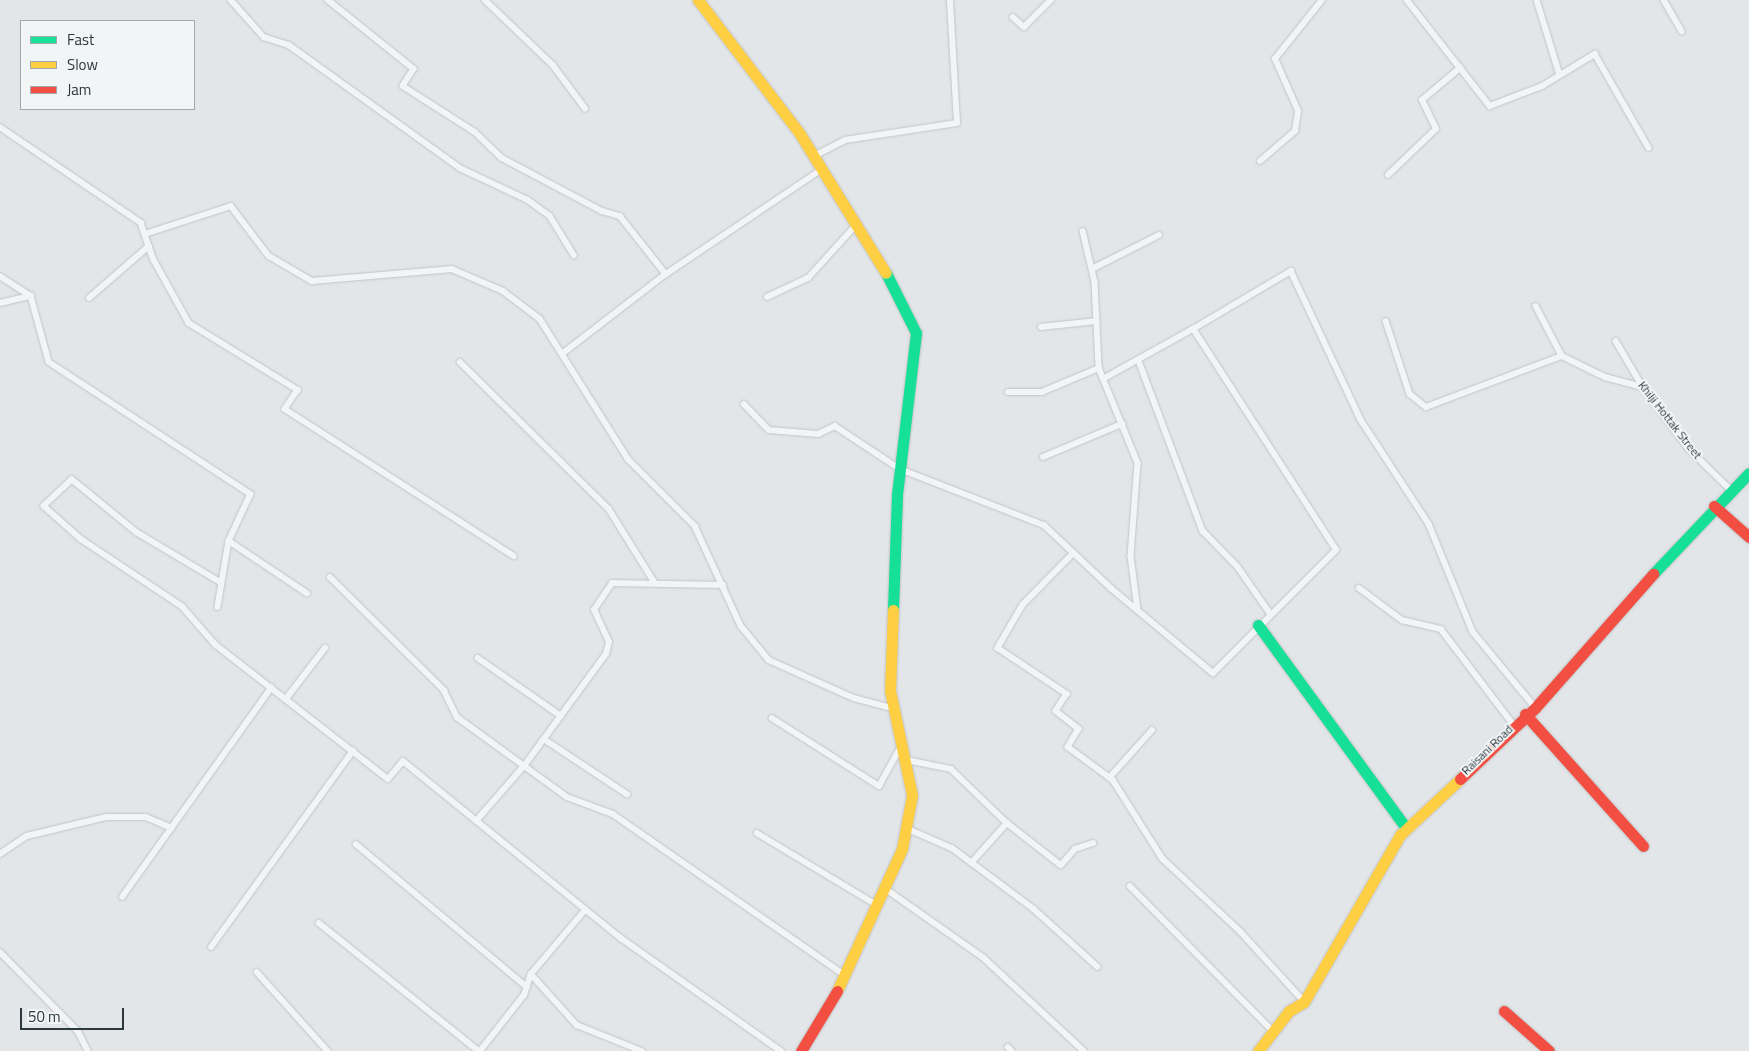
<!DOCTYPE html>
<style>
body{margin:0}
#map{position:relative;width:1749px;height:1051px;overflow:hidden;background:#e3e6e8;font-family:"Titillium Web",sans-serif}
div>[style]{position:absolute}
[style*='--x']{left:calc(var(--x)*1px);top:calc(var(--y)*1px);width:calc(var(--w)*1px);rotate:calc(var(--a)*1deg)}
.roads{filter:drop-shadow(0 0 1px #c2c4c6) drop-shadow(0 0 1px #c2c4c6)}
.lane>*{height:5.5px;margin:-2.75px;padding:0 2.75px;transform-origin:2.75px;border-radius:2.75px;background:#f2f4f5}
.fast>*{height:11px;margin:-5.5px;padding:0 5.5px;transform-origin:5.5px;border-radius:5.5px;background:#16e098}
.slow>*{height:11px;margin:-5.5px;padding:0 5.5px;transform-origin:5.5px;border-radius:5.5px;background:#ffcf43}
.jam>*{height:11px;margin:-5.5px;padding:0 5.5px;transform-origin:5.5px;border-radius:5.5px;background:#f24e42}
span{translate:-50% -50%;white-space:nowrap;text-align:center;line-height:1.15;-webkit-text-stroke:4px #f1f5f6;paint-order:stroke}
.street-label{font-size:12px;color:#2c383f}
.legend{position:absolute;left:20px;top:20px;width:175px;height:90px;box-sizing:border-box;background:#f1f5f6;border:1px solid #a2a9ad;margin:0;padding:6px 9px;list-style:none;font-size:15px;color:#2c383f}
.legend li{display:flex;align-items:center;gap:10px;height:25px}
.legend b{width:25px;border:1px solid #a2a9ad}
.scale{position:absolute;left:20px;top:1008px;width:104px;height:22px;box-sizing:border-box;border:2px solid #2c383f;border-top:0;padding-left:6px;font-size:15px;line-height:18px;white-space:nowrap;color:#2c383f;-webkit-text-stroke:4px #f1f5f6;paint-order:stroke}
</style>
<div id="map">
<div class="roads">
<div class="lane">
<i style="--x:231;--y:0;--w:50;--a:48.3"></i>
<i style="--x:264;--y:37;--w:26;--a:18"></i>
<i style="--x:289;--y:45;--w:211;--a:35.7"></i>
<i style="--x:460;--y:168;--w:75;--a:25.2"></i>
<i style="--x:528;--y:200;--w:27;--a:36"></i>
<i style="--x:550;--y:216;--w:46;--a:58.4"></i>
<i style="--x:328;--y:0;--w:110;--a:38.7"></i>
<i style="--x:414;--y:69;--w:20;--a:123"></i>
<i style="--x:403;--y:86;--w:85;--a:32.6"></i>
<i style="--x:475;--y:132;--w:37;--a:44"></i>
<i style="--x:502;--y:158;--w:113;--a:27.9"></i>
<i style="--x:602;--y:211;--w:19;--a:16"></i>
<i style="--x:620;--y:216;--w:74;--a:51.6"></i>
<i style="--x:485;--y:0;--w:94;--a:43.7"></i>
<i style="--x:553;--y:65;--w:54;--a:53.3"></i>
<i style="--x:1407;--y:0;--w:135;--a:51.9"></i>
<i style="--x:1490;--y:106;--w:56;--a:-21"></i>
<i style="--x:1542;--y:86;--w:62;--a:-31.1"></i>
<i style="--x:1595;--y:54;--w:108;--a:60.1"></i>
<i style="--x:1537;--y:0;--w:78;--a:73"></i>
<i style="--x:1664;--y:0;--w:36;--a:60"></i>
<i style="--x:1013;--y:17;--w:15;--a:42"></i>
<i style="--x:1024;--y:27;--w:38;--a:-45"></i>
<i style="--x:0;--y:127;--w:171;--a:34.2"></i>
<i style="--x:141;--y:223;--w:39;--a:71"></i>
<i style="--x:154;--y:260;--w:72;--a:60.9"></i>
<i style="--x:189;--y:323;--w:128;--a:31.6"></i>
<i style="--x:298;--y:390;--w:23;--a:124"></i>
<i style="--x:285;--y:409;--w:272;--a:32.7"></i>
<i style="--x:816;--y:155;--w:33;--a:-27"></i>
<i style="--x:845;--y:140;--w:113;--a:-8.6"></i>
<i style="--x:957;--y:123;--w:123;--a:-93.3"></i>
<i style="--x:1260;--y:161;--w:46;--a:-40.6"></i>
<i style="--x:1295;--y:131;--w:20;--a:-81"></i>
<i style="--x:1298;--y:111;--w:57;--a:-113.9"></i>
<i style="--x:1275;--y:59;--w:75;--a:-51.5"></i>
<i style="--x:1388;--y:175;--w:66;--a:-43.8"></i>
<i style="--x:1436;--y:129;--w:32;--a:-116"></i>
<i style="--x:1422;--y:100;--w:50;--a:-40.1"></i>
<i style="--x:1083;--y:231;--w:52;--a:76.8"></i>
<i style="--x:1095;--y:282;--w:86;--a:87.3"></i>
<i style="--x:1099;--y:368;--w:103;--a:67.7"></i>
<i style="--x:1138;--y:463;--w:93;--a:94.3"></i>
<i style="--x:1131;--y:556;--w:54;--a:82.6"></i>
<i style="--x:145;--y:234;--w:90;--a:-18"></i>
<i style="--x:231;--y:206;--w:63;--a:52.8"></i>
<i style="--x:269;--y:256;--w:50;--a:30.2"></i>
<i style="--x:312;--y:281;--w:141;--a:-4.9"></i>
<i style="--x:452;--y:269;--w:56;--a:23.3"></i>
<i style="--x:503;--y:291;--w:46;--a:37.1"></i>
<i style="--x:540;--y:319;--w:165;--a:57.8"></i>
<i style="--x:628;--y:459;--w:95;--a:45"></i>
<i style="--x:695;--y:526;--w:110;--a:65.3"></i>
<i style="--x:741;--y:626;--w:44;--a:50.5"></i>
<i style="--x:769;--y:660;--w:93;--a:24.1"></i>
<i style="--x:854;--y:698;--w:38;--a:15"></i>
<i style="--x:1092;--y:269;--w:75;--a:-26.9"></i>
<i style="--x:0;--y:276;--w:37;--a:33"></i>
<i style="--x:31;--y:296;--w:68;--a:74.7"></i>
<i style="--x:49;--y:362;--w:241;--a:33.2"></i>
<i style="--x:251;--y:494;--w:52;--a:115.1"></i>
<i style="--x:229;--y:541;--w:67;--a:99.5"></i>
<i style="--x:767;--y:297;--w:45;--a:-24.9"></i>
<i style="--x:808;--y:278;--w:73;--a:-47.8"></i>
<i style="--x:89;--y:298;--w:79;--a:-40.9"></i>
<i style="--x:0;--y:303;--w:32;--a:-13"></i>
<i style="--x:1536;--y:306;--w:56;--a:62.5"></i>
<i style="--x:1562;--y:356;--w:48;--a:26"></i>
<i style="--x:1605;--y:377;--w:39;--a:15"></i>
<i style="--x:1386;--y:321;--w:77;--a:71.8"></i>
<i style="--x:1410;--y:394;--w:21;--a:39"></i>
<i style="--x:1426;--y:407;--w:145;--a:-20.6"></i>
<i style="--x:1041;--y:327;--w:56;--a:-6.1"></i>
<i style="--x:1616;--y:341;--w:53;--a:59.6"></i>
<i style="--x:1643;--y:387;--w:77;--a:53.4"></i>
<i style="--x:1689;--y:449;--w:57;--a:44.3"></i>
<i style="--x:562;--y:354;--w:131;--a:-37.6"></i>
<i style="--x:666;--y:274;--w:187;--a:-33.9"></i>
<i style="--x:1139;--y:361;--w:182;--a:69.4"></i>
<i style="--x:1203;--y:531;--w:50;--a:45.8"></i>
<i style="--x:1238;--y:567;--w:56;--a:55.2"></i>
<i style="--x:460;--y:362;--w:209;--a:44.6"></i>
<i style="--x:609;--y:509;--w:87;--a:58.1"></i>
<i style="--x:1103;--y:379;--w:103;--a:-29.1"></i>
<i style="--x:1008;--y:392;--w:34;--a:0"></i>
<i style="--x:1042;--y:392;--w:62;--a:-22.8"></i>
<i style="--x:744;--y:404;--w:36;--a:46"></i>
<i style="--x:769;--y:430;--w:49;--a:4.7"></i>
<i style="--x:818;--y:434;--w:19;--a:-25"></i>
<i style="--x:835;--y:426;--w:78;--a:33.5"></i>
<i style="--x:900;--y:469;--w:155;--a:21.3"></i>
<i style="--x:1044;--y:525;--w:92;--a:43.2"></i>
<i style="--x:1111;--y:588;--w:133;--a:39.8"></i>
<i style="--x:1213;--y:673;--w:174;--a:-45"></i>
<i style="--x:1336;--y:550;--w:263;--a:-122.9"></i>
<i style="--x:1193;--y:329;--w:114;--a:-30.6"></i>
<i style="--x:1291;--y:271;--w:165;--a:64.8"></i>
<i style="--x:1361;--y:420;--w:124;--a:56.8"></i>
<i style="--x:1429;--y:524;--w:117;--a:67.8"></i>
<i style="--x:1473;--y:632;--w:97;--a:50.4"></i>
<i style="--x:1043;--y:457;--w:86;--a:-22.7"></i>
<i style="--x:229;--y:541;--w:94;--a:33.7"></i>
<i style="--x:1074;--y:553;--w:73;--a:134.4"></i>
<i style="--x:1023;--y:605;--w:50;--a:120.2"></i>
<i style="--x:998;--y:648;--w:83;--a:33.7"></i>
<i style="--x:1067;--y:694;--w:20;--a:123"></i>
<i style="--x:1056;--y:711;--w:29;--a:38"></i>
<i style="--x:1079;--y:729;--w:21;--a:121"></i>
<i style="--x:1068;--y:747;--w:56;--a:36.3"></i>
<i style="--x:1113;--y:780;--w:93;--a:57.7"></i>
<i style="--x:1163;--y:859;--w:107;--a:43.1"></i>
<i style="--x:1241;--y:932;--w:91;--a:47.7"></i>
<i style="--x:330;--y:577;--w:161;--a:44.7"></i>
<i style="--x:444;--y:690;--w:30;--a:64"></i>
<i style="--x:457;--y:717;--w:136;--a:36"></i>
<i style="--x:567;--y:797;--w:49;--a:20.3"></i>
<i style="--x:613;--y:814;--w:280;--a:34.8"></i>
<i style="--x:221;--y:583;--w:98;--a:-149.2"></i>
<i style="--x:137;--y:533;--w:84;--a:-140.8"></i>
<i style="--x:72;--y:480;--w:38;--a:137"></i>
<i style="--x:44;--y:506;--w:50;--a:41.7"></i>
<i style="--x:81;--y:539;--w:121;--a:33.6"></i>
<i style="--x:182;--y:606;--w:52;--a:48.9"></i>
<i style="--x:216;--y:645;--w:218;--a:37.9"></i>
<i style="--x:388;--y:779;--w:23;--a:-50"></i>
<i style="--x:403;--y:761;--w:281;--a:39.1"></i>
<i style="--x:621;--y:938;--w:196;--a:35.2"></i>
<i style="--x:1359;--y:588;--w:54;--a:36.7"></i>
<i style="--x:1402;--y:620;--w:40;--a:13"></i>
<i style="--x:1441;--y:629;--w:119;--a:52.8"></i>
<i style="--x:478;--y:658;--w:101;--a:34.9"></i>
<i style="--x:286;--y:699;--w:64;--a:-52.6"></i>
<i style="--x:772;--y:718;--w:127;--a:32.4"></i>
<i style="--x:879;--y:786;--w:41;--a:-60.9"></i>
<i style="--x:544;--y:739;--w:100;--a:33.5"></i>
<i style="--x:907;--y:760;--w:45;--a:11.6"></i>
<i style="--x:951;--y:769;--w:78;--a:44"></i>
<i style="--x:1007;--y:823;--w:68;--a:37.9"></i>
<i style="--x:1061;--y:865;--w:21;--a:-49"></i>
<i style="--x:1075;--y:849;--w:19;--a:-18"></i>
<i style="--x:1109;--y:778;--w:64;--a:-48.1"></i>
<i style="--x:476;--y:821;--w:73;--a:-48.9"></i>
<i style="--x:524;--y:766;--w:139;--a:-53.8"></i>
<i style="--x:606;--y:654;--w:12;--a:-76"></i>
<i style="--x:609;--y:642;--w:35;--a:-115"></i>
<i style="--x:594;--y:610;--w:32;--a:-56"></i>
<i style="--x:612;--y:583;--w:111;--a:1"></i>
<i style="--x:908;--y:829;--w:48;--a:23.4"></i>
<i style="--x:952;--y:848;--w:102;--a:36.6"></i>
<i style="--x:1034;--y:909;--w:86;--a:42.2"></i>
<i style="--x:757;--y:833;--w:138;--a:31"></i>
<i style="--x:356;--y:844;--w:223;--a:39.9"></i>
<i style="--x:0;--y:854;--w:32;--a:-34"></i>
<i style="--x:27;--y:836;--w:81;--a:-13.5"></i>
<i style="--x:106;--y:817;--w:40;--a:0"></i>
<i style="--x:146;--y:817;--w:28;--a:23"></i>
<i style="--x:971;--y:863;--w:54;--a:-48"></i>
<i style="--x:1130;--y:886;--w:202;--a:45.4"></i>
<i style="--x:886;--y:889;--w:120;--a:35.1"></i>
<i style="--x:984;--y:958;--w:137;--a:42.9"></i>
<i style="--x:122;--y:897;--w:257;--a:-54.5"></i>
<i style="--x:319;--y:923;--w:205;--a:38.7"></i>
<i style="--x:211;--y:947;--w:242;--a:-54.1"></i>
<i style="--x:0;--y:952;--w:111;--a:45.4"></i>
<i style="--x:78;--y:1031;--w:22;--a:63"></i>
<i style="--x:257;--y:972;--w:106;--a:48.1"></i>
<i style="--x:531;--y:974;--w:69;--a:48"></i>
<i style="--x:577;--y:1025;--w:70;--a:21.8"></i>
<i style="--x:1008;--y:1047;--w:6;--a:45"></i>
<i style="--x:480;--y:1051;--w:71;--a:-51.8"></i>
<i style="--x:524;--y:995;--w:22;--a:-72"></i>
<i style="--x:531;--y:974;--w:84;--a:-49.8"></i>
</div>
<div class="fast">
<i style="--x:886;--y:273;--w:67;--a:63.4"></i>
<i style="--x:916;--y:333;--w:163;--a:96.7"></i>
<i style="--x:897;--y:495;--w:115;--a:92"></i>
<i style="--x:1653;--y:574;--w:139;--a:-46.5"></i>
<i style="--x:1258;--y:625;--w:251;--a:53.9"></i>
</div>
<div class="slow">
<i style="--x:698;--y:0;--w:168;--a:52.7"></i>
<i style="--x:800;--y:134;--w:163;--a:58.3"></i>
<i style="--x:837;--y:991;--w:156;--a:-65.4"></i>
<i style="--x:902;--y:849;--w:55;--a:-79.5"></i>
<i style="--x:912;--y:795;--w:106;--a:-101.9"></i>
<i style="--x:890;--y:691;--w:81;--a:-87.9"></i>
<i style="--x:1258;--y:1051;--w:51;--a:-52.2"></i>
<i style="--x:1289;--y:1011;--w:17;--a:-31"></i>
<i style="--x:1304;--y:1002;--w:193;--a:-60.1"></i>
<i style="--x:1400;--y:835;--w:82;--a:-43"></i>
</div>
<div class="jam">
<i style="--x:1714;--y:506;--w:47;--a:41.5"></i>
<i style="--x:1525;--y:714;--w:177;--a:48.2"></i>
<i style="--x:1460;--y:779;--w:103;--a:-43.4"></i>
<i style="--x:1535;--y:708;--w:179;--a:-48.6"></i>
<i style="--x:1504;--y:1011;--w:60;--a:41.6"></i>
<i style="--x:801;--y:1051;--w:70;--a:-59"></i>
</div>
</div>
<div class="street-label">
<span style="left:1670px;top:420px;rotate:52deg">Khilji Hottak Street</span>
<span style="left:1487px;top:750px;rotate:-44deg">Raisani Road</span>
</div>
<ul class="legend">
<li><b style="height:6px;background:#16e098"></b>Fast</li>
<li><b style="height:6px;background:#ffcf43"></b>Slow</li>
<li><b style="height:6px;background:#f24e42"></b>Jam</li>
</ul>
<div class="scale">50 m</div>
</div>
